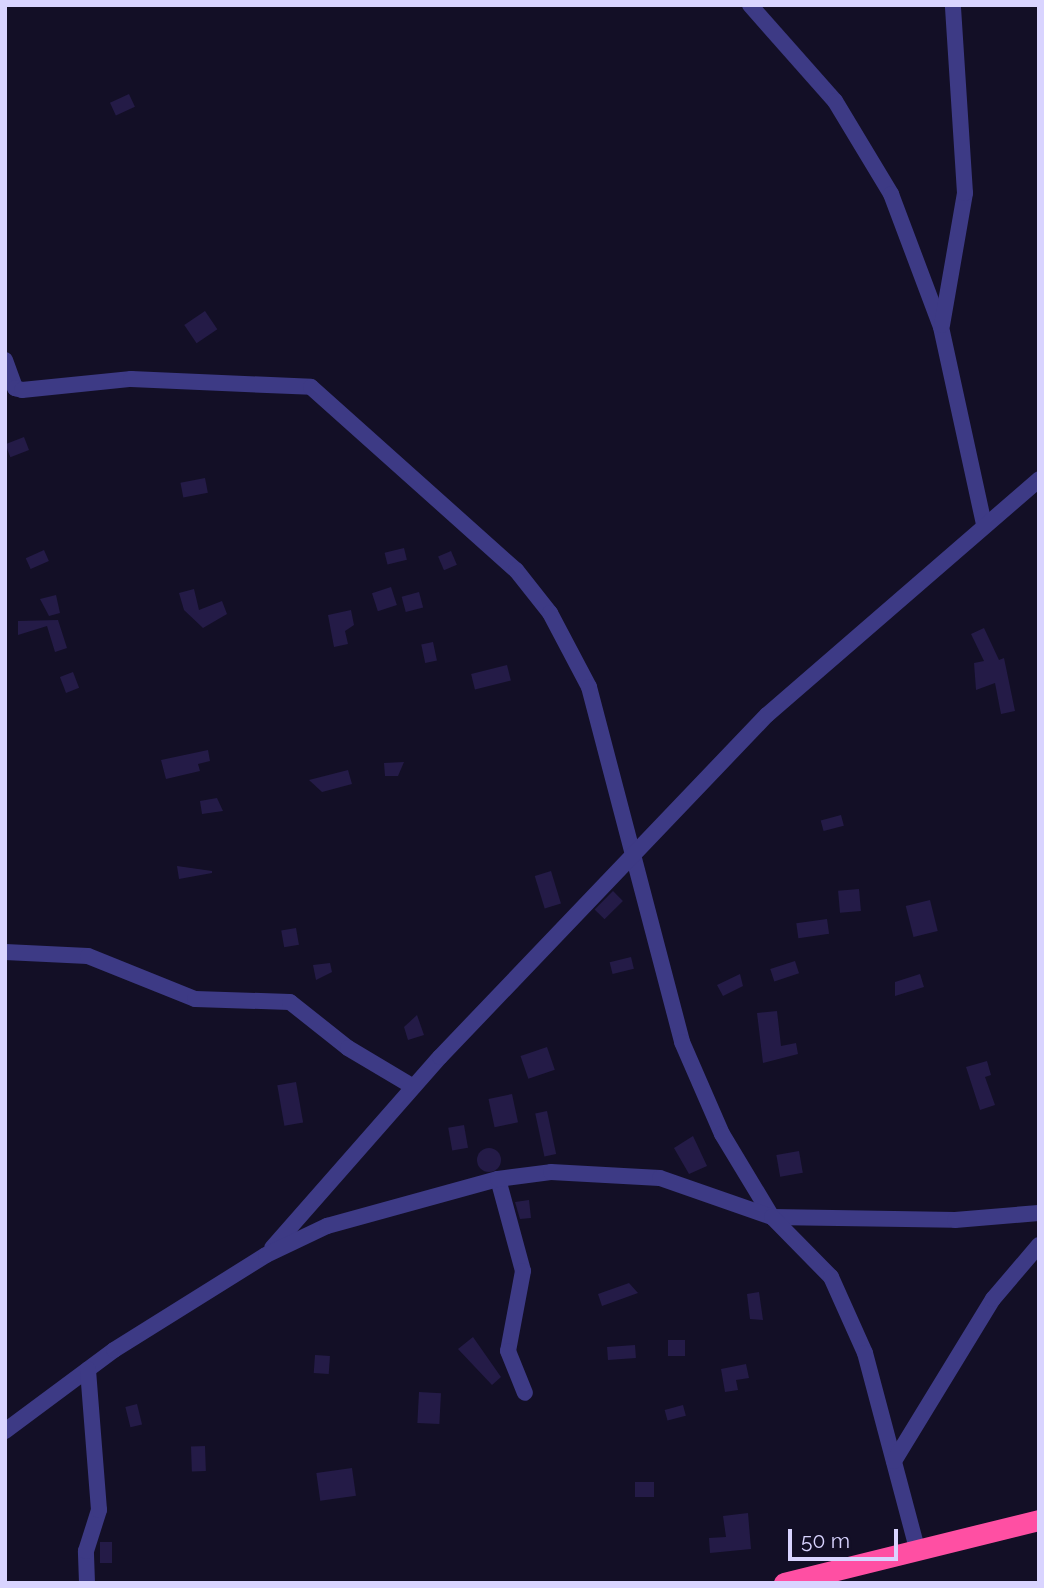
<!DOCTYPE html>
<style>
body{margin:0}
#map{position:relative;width:1044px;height:1588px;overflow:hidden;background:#130f26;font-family:Raleway,sans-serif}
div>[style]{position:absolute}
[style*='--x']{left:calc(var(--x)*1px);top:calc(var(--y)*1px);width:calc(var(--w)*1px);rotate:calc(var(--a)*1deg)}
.building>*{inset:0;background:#241b47;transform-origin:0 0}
.round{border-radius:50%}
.minor>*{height:16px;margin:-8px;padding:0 8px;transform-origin:8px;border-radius:8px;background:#3d3a85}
.highway>*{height:21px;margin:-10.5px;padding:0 10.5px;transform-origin:10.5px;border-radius:10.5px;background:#ff4fa3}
span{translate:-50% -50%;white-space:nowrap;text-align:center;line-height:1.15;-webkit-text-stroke:5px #130f26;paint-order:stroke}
.frame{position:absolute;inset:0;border:7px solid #d9d4ff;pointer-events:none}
.scale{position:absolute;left:788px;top:1529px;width:110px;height:32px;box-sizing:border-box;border:4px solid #d9d4ff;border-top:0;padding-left:9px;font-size:21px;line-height:24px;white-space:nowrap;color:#d9d4ff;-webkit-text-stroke:5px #130f26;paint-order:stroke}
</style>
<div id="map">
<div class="building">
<i style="left:129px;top:94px;width:14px;height:21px;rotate:65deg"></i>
<i style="left:205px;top:311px;width:22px;height:25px;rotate:56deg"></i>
<i style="left:24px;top:437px;width:14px;height:20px;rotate:69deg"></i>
<i style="left:205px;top:478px;width:15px;height:25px;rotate:79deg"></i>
<i style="left:404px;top:548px;width:12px;height:20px;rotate:76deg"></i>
<i style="left:44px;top:550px;width:12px;height:20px;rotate:66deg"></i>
<i style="left:451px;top:551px;width:15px;height:14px;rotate:67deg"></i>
<i style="left:391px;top:587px;width:19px;height:20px;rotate:72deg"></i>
<i style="clip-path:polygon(194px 589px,199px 610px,222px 601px,227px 614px,203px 628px,184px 610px,179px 593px)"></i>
<i style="left:419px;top:592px;width:16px;height:18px;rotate:75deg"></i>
<i style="clip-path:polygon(56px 595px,60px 613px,49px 616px,40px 599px)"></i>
<i style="clip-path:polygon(351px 610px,354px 625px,345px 631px,348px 644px,334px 647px,328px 615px)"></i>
<i style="clip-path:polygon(58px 620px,67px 648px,55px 652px,47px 626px,18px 635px,18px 621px)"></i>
<i style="clip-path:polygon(984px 628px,999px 660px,1004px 658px,1015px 711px,1001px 714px,995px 683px,976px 690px,974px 663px,984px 661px,971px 634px)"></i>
<i style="left:433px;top:642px;width:19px;height:12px;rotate:78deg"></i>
<i style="left:507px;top:665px;width:16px;height:37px;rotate:76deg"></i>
<i style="left:73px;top:672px;width:17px;height:14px;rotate:69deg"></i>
<i style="clip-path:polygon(208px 750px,210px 761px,198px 764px,200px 771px,166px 779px,161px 760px)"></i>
<i style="clip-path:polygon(404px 762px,398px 776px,385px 776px,384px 763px)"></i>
<i style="clip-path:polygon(348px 770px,352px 784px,322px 792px,309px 780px)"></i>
<i style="clip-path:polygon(217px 798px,223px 811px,202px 814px,200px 801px)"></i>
<i style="left:841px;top:815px;width:11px;height:21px;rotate:75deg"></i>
<i style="clip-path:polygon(177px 866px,212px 871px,212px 873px,179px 879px)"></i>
<i style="left:551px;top:871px;width:34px;height:17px;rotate:73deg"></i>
<i style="left:859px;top:889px;width:22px;height:21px;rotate:85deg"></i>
<i style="left:613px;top:891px;width:14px;height:26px;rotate:45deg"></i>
<i style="left:930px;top:900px;width:32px;height:25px;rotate:76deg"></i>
<i style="left:827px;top:919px;width:15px;height:31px;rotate:82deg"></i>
<i style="left:296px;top:928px;width:17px;height:15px;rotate:80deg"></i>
<i style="left:631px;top:957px;width:12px;height:22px;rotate:76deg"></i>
<i style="left:795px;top:961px;width:13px;height:26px;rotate:72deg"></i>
<i style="clip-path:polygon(330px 963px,332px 972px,316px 980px,313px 965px)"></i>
<i style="clip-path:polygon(740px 974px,743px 986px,723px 996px,717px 985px)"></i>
<i style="clip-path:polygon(920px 974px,924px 987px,895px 996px,895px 982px)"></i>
<i style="clip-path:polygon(777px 1011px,781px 1046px,796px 1043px,798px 1054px,763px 1063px,757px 1013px)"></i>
<i style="clip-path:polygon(417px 1015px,424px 1035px,408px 1040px,404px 1027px)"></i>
<i style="left:547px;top:1047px;width:24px;height:28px;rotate:71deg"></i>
<i style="clip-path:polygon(987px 1061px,991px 1075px,985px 1077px,995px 1105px,980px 1110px,966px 1067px)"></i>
<i style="left:296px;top:1082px;width:41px;height:19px;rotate:80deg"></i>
<i style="left:512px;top:1094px;width:29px;height:24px;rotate:78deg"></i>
<i style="left:547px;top:1111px;width:44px;height:12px;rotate:78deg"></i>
<i style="left:464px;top:1125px;width:23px;height:16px;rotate:80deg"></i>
<i style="clip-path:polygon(693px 1136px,707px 1166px,689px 1174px,674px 1148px)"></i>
<i class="round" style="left:477px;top:1148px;width:24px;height:24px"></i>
<i style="left:799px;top:1151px;width:22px;height:23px;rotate:80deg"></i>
<i style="clip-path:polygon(529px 1200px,531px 1218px,520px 1219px,515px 1202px)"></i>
<i style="clip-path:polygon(629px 1283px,638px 1293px,602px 1306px,598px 1294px)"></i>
<i style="clip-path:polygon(759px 1292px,763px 1320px,750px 1319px,747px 1294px)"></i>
<i style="clip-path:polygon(473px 1337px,501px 1377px,492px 1385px,458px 1349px)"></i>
<i style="left:685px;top:1340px;width:16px;height:17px;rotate:90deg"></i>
<i style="left:635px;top:1345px;width:13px;height:28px;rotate:86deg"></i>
<i style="left:315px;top:1355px;width:15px;height:18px;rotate:4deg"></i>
<i style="clip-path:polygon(746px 1364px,749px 1378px,736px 1380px,738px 1390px,725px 1392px,721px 1369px)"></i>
<i style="left:419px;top:1392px;width:22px;height:31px;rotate:3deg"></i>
<i style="left:137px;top:1404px;width:21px;height:12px;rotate:76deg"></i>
<i style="left:683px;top:1405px;width:11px;height:19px;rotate:75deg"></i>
<i style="left:205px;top:1446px;width:25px;height:14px;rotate:88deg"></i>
<i style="left:352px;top:1468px;width:28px;height:36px;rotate:82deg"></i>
<i style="left:654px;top:1482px;width:15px;height:19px;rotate:90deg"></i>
<i style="clip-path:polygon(748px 1513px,751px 1549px,710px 1553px,709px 1538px,726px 1537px,723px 1516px)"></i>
<i style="left:100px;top:1542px;width:12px;height:21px"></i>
</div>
<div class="minor">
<i style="--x:750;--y:5;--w:128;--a:48.5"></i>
<i style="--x:835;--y:101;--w:109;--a:58.9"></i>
<i style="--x:891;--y:194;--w:142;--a:69.4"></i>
<i style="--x:941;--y:327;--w:202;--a:77.7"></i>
<i style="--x:942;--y:325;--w:134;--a:-80.1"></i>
<i style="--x:965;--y:193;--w:188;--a:-93.7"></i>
<i style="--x:5;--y:360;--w:30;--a:70"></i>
<i style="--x:15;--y:388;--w:7;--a:16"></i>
<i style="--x:22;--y:390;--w:110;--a:-5.8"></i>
<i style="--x:131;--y:379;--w:180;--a:2.5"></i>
<i style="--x:311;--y:387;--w:275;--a:41.8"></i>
<i style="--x:516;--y:570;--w:55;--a:51.7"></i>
<i style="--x:550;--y:613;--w:84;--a:62.2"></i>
<i style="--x:589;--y:687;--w:367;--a:75.3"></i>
<i style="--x:682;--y:1042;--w:100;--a:66.5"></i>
<i style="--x:722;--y:1134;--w:97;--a:58.9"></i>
<i style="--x:5;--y:952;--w:83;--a:2.8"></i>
<i style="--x:88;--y:956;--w:115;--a:21.9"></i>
<i style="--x:195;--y:999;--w:95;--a:1.8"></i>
<i style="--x:290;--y:1002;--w:74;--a:38.4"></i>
<i style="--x:348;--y:1048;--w:74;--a:30.7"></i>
<i style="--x:498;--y:1179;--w:95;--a:74.8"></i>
<i style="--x:523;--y:1271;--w:81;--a:100.6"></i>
<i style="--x:508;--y:1351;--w:45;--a:68"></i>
<i style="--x:772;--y:1217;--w:183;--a:0.9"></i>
<i style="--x:955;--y:1220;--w:84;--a:-4.8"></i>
<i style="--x:272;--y:1248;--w:254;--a:-48.7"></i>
<i style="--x:440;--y:1057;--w:473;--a:-46.3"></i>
<i style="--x:767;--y:715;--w:360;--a:-40.9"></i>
<i style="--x:5;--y:1431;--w:136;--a:-36.6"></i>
<i style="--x:114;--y:1350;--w:179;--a:-32"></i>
<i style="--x:266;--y:1255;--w:68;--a:-25.4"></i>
<i style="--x:327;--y:1226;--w:177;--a:-15.4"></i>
<i style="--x:498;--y:1179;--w:53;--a:-7.5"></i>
<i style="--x:551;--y:1172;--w:109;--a:3.2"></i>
<i style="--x:660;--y:1178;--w:119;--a:19.2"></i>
<i style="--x:772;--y:1217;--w:84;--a:45.5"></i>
<i style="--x:831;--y:1277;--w:83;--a:65.9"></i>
<i style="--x:865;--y:1353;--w:203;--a:75.1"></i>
<i style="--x:894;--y:1461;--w:190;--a:-58.6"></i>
<i style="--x:993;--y:1299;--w:71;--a:-49.6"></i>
<i style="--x:87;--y:1583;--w:32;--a:-92"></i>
<i style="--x:86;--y:1551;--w:43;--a:-72.4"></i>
<i style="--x:99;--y:1510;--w:141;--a:-94.5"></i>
</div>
<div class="highway">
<i style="--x:784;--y:1583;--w:263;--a:-13.9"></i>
</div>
<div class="frame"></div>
<div class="scale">50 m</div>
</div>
